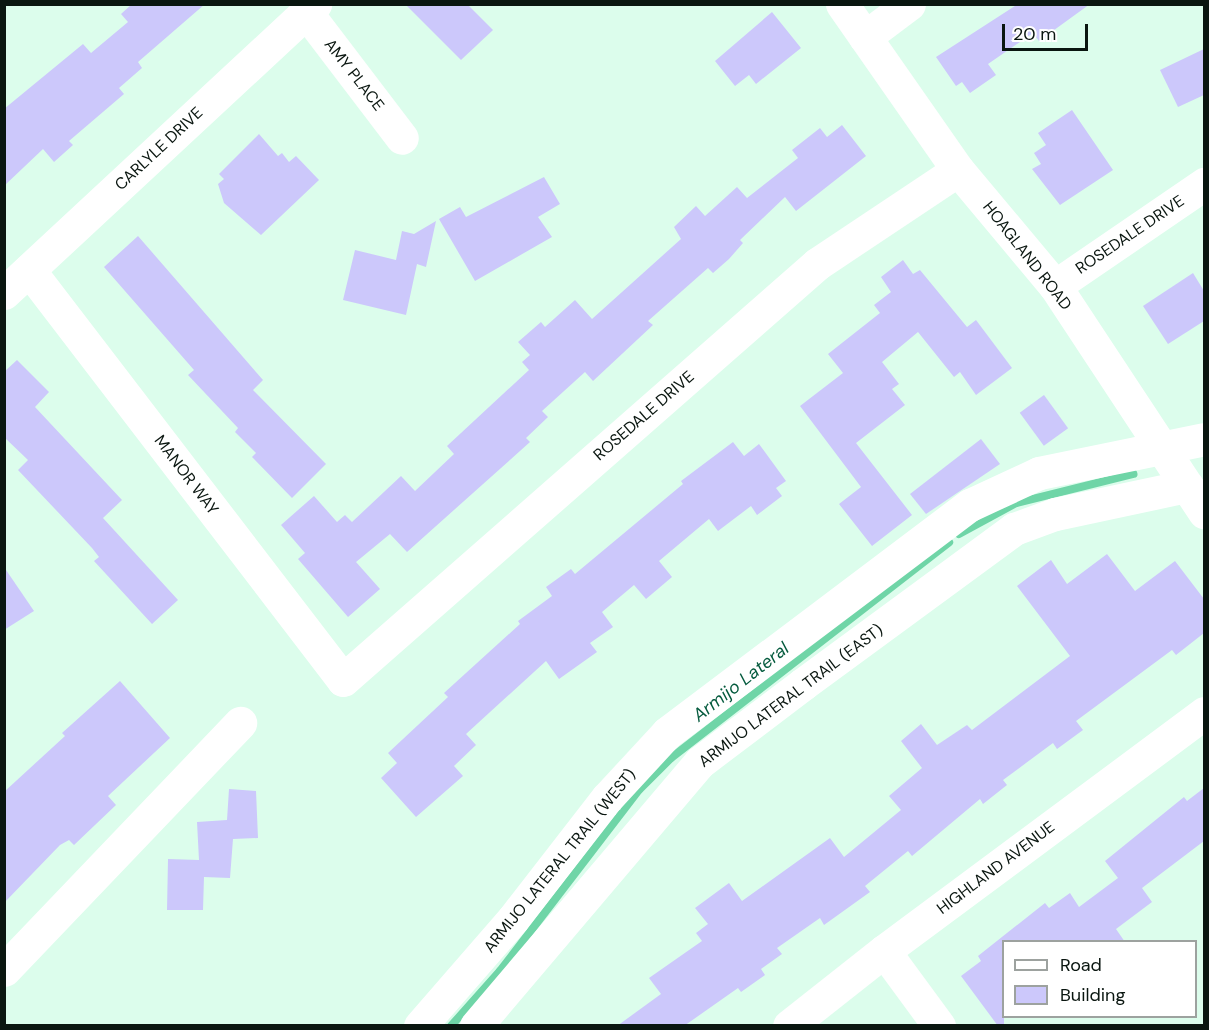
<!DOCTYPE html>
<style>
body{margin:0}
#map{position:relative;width:1209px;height:1030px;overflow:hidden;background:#dcfdec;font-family:"DM Sans",sans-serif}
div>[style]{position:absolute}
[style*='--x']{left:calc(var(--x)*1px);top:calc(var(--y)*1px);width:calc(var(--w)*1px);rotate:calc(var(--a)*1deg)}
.stream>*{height:8px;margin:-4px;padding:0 4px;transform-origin:4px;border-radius:4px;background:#6fd5a7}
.building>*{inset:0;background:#ccc8fb;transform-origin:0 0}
.minor>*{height:33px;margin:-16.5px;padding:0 16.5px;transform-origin:16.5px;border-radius:16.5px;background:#fff}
span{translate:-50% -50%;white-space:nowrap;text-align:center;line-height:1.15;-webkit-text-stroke:6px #fff;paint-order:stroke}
.street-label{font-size:16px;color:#0a1610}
.water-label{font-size:18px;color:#055b3e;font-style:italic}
.frame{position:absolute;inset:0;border:6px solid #0a1610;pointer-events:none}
.legend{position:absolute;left:1002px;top:940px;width:195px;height:78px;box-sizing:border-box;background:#fff;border:2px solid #9da29f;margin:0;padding:8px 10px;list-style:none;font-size:18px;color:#0a1610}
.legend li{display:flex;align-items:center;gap:12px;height:30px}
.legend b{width:30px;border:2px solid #9da29f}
.scale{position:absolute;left:1002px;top:24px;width:86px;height:27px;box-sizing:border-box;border:3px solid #0a1610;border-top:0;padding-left:8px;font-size:18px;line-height:21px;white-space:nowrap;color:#0a1610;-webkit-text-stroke:4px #fff;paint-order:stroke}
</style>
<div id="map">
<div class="stream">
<i style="--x:959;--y:534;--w:65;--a:-28.5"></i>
<i style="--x:1016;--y:503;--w:121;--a:-13.9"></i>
<i style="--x:451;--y:1026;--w:74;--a:-48.3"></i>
<i style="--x:500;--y:971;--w:228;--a:-52.5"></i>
<i style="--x:639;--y:790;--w:45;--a:-45"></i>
<i style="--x:671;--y:758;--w:352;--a:-37.8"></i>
</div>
<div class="building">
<i style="clip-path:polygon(132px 4px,205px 4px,138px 62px,142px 68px,119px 88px,124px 94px,69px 141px,73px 145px,54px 162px,43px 149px,4px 186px,4px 109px,83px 44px,91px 53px,128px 22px,121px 14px)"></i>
<i style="clip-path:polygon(405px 4px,467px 4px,493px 30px,461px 60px)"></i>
<i style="clip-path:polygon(1018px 4px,1090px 4px,1039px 41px,1033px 33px,988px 64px,996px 75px,970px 93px,962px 82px,956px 86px,936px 57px)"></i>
<i style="clip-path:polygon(772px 12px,801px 48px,756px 84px,749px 75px,735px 86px,715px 61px)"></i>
<i style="clip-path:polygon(1204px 49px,1204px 95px,1178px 107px,1160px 70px)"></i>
<i style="clip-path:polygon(1072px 110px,1113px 170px,1060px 205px,1032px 169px,1041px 164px,1034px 153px,1046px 145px,1038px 133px)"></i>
<i style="clip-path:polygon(842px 125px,866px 156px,796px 211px,785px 197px,740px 240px,743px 243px,729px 259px,713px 273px,708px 268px,648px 321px,653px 325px,593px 381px,585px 372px,542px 411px,548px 417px,526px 438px,530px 442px,407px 552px,390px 534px,356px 562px,380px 589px,348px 617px,298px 559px,305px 553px,281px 525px,314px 496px,337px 522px,345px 515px,352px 522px,401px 476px,415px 491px,454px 454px,447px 446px,529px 370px,522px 362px,530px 355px,518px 342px,541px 322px,545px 327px,575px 300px,592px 319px,681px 239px,674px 227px,696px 206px,705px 216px,737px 187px,747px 198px,798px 158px,792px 150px,820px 128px,827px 137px)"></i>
<i style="clip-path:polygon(259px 134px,278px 156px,282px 153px,289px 162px,296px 156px,319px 180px,261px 235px,224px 203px,218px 184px,224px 179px,219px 174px)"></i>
<i style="clip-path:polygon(544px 177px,560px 204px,538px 217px,552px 237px,475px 281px,439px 219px,460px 207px,466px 217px)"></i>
<i style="clip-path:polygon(436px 221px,426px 267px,417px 264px,406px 315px,343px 300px,355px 250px,396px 260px,402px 231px,414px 234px)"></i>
<i style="clip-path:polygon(138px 236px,263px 380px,253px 390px,326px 464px,292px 498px,252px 457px,256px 453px,235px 432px,238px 428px,188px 375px,194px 370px,104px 267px)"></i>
<i style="clip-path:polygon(903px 260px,913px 274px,920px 270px,967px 327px,976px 320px,1012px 368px,976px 395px,960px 372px,954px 377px,918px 332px,882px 362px,899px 384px,892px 389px,905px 405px,856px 443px,912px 515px,872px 546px,839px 504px,861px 487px,800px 406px,843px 373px,828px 354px,880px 313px,874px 305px,891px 292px,881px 277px)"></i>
<i style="clip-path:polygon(1193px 273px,1204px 291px,1204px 321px,1168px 344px,1143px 306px)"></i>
<i style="clip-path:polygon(17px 360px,49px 392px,35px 407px,122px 500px,103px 518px,178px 600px,152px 624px,94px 561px,99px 557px,92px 548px,18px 470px,28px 460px,4px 437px,4px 372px)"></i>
<i style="left:1044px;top:395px;width:41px;height:30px;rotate:54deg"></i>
<i style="clip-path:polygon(981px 439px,1000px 464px,926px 514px,910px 494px)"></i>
<i style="clip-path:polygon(733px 442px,744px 456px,759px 444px,786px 481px,776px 488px,782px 496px,757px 515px,751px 506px,718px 531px,709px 519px,659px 561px,672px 577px,646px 599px,634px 585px,602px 612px,613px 627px,590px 643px,597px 652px,559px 679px,546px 661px,466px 734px,476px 745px,454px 766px,463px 776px,416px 817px,381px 778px,397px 763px,388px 753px,448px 697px,444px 693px,520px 624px,518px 621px,552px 596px,546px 587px,571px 569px,575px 574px,683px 484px,681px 481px)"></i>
<i style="clip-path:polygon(1107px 554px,1135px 591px,1175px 561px,1204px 599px,1204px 633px,1176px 655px,1172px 650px,1076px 721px,1083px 730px,1057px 749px,1053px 743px,1003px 780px,1007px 785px,983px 804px,980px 799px,912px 856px,908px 851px,865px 886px,870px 892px,824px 925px,820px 918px,777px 948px,782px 954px,761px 969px,765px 975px,741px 992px,738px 988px,684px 1026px,617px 1026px,661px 994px,649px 978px,702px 941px,696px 933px,708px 924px,695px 908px,729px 883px,742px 901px,830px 838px,844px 857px,901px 810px,889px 796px,922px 768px,901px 741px,921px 724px,937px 745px,967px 725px,972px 730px,1070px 656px,1017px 586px,1051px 560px,1067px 584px)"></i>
<i style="clip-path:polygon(4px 567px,34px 611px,4px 630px)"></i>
<i style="clip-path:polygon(120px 681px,170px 738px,108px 796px,116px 805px,74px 845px,69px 840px,60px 845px,4px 903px,4px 792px,65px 736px,62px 733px)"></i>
<i style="clip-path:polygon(1204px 788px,1204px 841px,1142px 888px,1152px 902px,1116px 929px,1125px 942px,1004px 942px,1004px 1026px,998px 1026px,961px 976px,981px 961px,978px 956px,1045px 903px,1049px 908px,1070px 893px,1079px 907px,1118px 878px,1105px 861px,1184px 797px,1187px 801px)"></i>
<i style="clip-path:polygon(229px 789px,256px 791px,258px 838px,233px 839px,230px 878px,204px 877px,203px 910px,167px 910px,168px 859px,199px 860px,197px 822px,227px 820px)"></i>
</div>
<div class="minor">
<i style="--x:842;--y:4;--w:203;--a:55.1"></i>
<i style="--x:958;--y:170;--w:151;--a:50.1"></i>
<i style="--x:1055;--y:286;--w:271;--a:56.6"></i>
<i style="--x:306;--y:12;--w:158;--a:52.7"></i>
<i style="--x:865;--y:37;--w:55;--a:-36.9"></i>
<i style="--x:29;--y:270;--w:516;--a:52.55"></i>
<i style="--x:343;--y:680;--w:631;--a:-41.27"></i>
<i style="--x:817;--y:264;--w:169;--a:-33.7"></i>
<i style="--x:1055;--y:286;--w:181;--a:-34.4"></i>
<i style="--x:4;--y:293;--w:425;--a:-42.9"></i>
<i style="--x:884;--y:951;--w:93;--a:53.7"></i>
<i style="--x:4;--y:970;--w:342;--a:-46.3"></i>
<i style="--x:420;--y:1026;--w:142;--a:-49"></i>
<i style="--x:513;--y:919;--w:153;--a:-52.2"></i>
<i style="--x:607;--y:798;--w:88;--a:-47.3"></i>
<i style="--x:667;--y:733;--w:379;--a:-37"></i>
<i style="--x:970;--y:505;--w:76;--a:-24.9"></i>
<i style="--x:1039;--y:473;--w:168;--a:-11.6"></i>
<i style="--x:476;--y:1026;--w:346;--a:-49.7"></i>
<i style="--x:700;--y:762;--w:129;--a:-37.1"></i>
<i style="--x:803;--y:684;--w:262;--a:-36.3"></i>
<i style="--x:1014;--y:529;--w:44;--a:-20.1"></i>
<i style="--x:1055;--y:514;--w:135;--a:-12"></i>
<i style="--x:789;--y:1026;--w:121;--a:-38.3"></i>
<i style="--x:884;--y:951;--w:399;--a:-36.6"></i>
</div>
<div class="street-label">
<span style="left:354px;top:75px;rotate:52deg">AMY PLACE</span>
<span style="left:159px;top:149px;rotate:-43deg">CARLYLE DRIVE</span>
<span style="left:1130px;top:235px;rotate:-34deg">ROSEDALE DRIVE</span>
<span style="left:1027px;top:256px;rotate:52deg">HOAGLAND ROAD</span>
<span style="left:644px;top:416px;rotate:-41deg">ROSEDALE DRIVE</span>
<span style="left:186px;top:475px;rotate:53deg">MANOR WAY</span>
<span style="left:791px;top:696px;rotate:-37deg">ARMIJO LATERAL TRAIL (EAST)</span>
<span style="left:560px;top:861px;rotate:-51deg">ARMIJO LATERAL TRAIL (WEST)</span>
<span style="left:996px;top:868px;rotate:-37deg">HIGHLAND AVENUE</span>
</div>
<div class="water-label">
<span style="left:741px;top:682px;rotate:-38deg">Armijo Lateral</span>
</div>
<div class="frame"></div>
<ul class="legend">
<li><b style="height:8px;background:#fff"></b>Road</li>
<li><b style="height:16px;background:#ccc8fb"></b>Building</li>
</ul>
<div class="scale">20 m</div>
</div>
